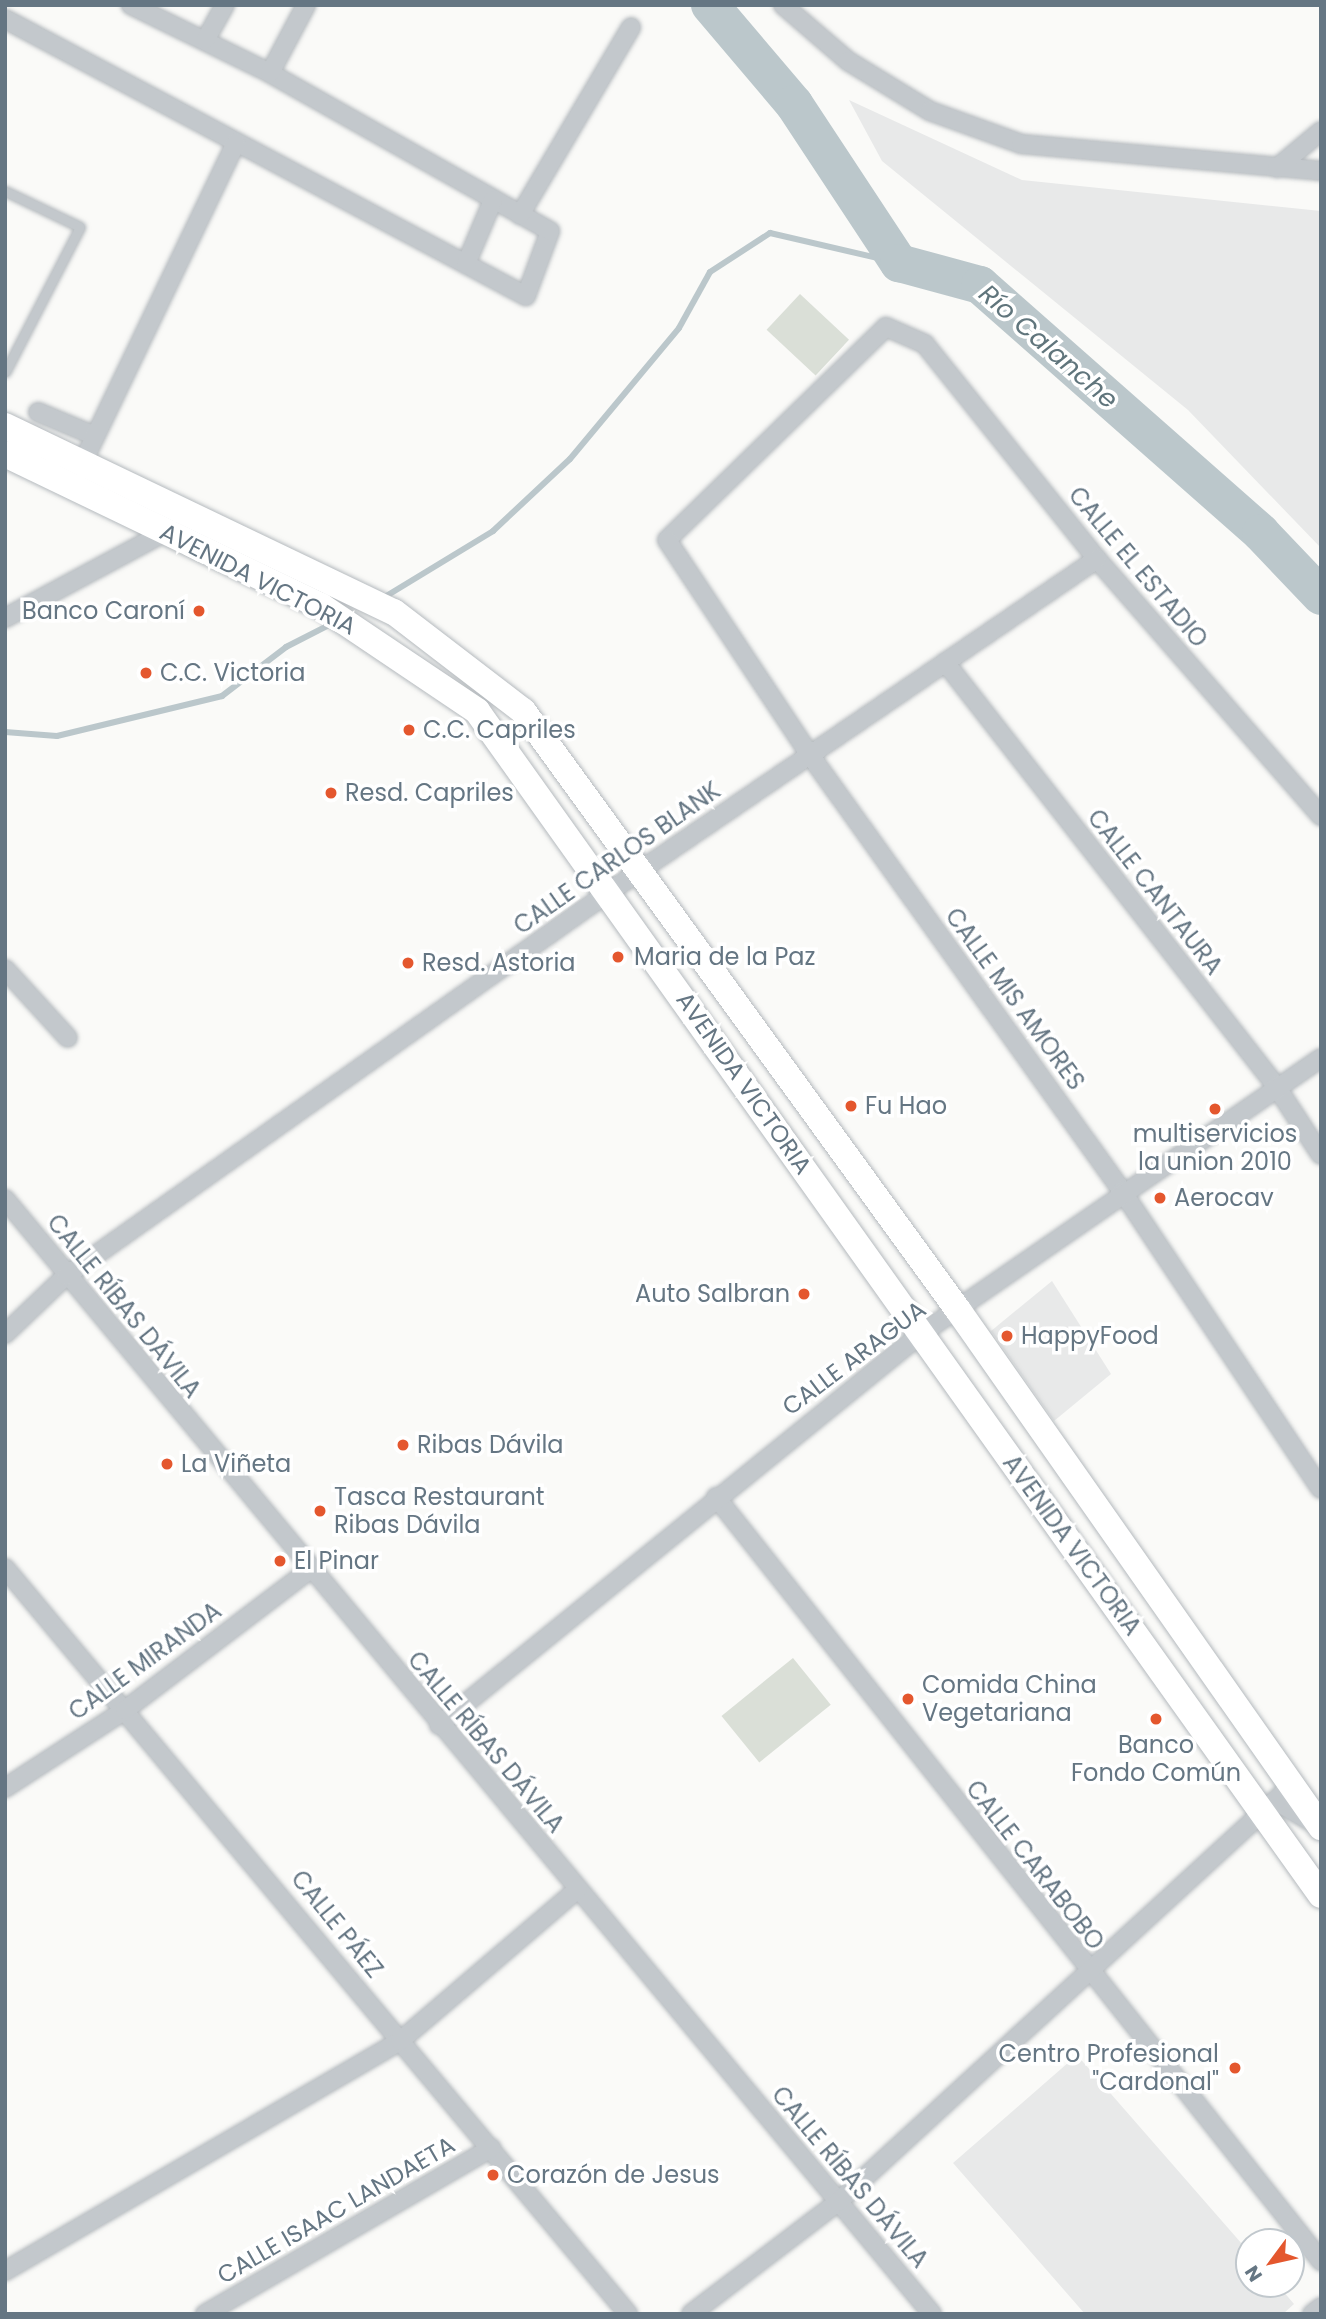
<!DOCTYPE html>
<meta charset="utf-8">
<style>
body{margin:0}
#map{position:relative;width:1326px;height:2319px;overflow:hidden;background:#fafaf8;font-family:Poppins,sans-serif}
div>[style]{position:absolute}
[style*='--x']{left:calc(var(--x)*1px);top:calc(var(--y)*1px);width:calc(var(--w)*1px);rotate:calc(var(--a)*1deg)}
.built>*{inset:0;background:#e8e9e9}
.green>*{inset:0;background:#dadfd7;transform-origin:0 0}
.stream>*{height:6px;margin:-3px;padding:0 3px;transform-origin:3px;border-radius:3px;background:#bbc7cb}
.river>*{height:38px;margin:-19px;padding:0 19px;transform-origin:19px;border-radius:19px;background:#bbc7cb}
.roads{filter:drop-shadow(0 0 2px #b5babe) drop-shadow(0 0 2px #b5babe)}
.service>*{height:9px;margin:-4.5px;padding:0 4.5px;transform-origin:4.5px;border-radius:4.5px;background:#c3c8cc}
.minor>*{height:18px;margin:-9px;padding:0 9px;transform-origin:9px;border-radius:9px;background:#c3c8cc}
.primary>*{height:26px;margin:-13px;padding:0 13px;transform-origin:13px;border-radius:13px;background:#fff}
.dots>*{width:19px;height:19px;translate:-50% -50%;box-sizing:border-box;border:4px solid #fff;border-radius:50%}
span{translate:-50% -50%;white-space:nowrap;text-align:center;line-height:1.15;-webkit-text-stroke:7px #fff;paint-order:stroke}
.street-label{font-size:24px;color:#657683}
.poi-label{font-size:24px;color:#657683}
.right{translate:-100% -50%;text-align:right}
.left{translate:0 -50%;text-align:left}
.water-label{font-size:26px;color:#60757c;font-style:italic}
.frame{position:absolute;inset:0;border:7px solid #657683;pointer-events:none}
.north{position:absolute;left:1235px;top:2228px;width:70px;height:70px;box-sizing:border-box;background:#fff;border:2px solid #c1c8cd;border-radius:50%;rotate:237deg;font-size:19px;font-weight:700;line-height:28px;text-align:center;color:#657683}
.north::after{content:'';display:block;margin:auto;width:24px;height:32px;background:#e4572e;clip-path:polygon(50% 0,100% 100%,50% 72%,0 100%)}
</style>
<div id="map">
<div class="built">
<i style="clip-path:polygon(849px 100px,1022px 180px,1321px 211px,1321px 548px,1188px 410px,882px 161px)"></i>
<i style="clip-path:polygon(1052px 1281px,1111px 1374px,1054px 1421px,991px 1331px)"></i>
<i style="clip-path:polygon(1077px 2055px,1249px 2252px,1249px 2284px,1277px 2284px,1294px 2304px,1283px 2314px,1085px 2314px,953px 2163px)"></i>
</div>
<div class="green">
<i style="left:800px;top:294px;width:67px;height:49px;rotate:43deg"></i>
<i style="left:793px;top:1658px;width:60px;height:92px;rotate:51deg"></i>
</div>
<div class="stream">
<i style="--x:383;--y:598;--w:129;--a:-31.3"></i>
<i style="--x:493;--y:531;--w:105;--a:-43.1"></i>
<i style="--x:570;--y:459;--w:170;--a:-50.2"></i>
<i style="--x:679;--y:328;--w:64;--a:-61"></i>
<i style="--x:710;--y:272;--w:72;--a:-33"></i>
<i style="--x:770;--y:233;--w:132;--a:13.1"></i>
<i style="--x:5;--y:732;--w:52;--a:4.4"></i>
<i style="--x:57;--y:736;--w:170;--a:-13.6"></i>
<i style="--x:222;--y:696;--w:81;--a:-37.4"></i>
<i style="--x:286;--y:647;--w:53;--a:-27.1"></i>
</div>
<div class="river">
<i style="--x:710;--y:5;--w:130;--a:49.7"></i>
<i style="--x:794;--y:104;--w:191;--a:56.6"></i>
<i style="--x:899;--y:263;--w:84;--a:15.2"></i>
<i style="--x:980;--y:285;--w:375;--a:41.4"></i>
<i style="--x:1261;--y:533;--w:87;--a:46.4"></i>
</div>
<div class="roads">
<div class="service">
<i style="--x:5;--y:191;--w:83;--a:25.6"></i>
<i style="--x:80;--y:227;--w:163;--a:117.3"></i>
</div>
<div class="minor">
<i style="--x:783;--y:5;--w:86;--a:40.7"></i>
<i style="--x:848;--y:61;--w:96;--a:31.4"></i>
<i style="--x:930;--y:111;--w:97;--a:19.9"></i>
<i style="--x:1021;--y:144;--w:301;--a:5.1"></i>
<i style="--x:5;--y:19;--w:590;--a:28"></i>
<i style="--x:526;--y:296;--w:69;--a:-69.7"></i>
<i style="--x:550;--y:231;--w:322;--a:-150.6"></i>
<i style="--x:270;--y:73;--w:155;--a:-153.9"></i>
<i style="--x:206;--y:39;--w:39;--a:-61"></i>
<i style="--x:270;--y:73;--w:77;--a:-62.1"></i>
<i style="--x:1277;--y:168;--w:57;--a:-40.1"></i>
<i style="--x:520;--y:215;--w:218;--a:-59.4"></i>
<i style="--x:466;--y:264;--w:69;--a:-67.1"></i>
<i style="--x:38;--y:412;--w:62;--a:22.8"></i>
<i style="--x:82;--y:464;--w:356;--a:-64.4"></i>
<i style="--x:5;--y:618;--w:184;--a:-28.2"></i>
<i style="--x:945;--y:662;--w:538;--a:52.02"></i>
<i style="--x:1276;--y:1086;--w:82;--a:56.9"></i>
<i style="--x:1321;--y:816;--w:341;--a:-131.1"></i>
<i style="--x:1097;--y:559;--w:275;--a:-128.7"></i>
<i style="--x:925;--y:344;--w:43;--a:-156.4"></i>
<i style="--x:886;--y:327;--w:305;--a:135.8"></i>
<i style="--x:667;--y:540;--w:258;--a:56.4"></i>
<i style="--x:810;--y:755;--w:536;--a:54.41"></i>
<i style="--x:1122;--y:1191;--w:358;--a:56.3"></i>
<i style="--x:5;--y:969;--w:93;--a:47.6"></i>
<i style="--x:5;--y:1199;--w:1450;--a:50.26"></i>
<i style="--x:5;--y:1334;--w:84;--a:-43.6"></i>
<i style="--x:66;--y:1276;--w:665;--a:-35.27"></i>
<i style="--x:609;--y:892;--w:591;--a:-34.31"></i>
<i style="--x:716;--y:1497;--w:975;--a:51.62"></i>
<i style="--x:5;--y:1568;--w:972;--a:50.13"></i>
<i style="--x:439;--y:1725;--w:621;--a:-39.05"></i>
<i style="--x:921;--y:1334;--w:486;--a:-34.6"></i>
<i style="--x:5;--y:1788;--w:143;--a:-33"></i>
<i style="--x:125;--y:1710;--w:233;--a:-37.2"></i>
<i style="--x:1276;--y:1801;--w:51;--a:30.6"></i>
<i style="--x:5;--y:2271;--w:457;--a:-30.2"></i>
<i style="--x:400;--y:2041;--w:234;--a:-40.5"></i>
<i style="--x:205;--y:2314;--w:331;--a:-30.1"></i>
<i style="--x:691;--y:2314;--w:185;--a:-37.3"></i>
<i style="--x:838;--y:2202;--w:616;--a:-42.57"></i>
<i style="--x:1312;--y:2314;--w:11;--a:-38"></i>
</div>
<div class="primary">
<i style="--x:5;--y:426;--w:431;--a:25.6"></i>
<i style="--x:394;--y:612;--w:163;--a:37.5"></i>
<i style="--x:523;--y:711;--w:740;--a:54.01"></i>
<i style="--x:958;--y:1310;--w:632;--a:54.93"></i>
<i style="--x:5;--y:454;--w:351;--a:25.7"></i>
<i style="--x:321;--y:606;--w:188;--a:33.9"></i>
<i style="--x:477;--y:711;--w:1454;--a:54.52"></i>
</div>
</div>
<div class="dots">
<i style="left:199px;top:611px;background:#e4572e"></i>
<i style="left:146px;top:673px;background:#e4572e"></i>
<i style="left:409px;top:730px;background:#e4572e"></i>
<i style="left:331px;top:793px;background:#e4572e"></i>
<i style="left:618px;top:957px;background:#e4572e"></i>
<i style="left:408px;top:963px;background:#e4572e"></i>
<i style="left:851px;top:1106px;background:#e4572e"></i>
<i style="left:1215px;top:1109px;background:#e4572e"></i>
<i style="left:1160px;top:1198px;background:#e4572e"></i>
<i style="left:804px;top:1294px;background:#e4572e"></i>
<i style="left:1007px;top:1336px;background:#e4572e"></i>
<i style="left:403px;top:1445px;background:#e4572e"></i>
<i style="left:167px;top:1464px;background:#e4572e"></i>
<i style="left:320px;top:1511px;background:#e4572e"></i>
<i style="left:280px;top:1561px;background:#e4572e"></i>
<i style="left:908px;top:1699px;background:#e4572e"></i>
<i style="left:1156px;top:1719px;background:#e4572e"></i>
<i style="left:1235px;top:2068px;background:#e4572e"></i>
<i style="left:493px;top:2175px;background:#e4572e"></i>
</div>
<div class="street-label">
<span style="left:1138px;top:567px;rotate:50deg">CALLE EL ESTADIO</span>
<span style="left:258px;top:579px;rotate:27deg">AVENIDA VICTORIA</span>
<span style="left:617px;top:858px;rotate:-35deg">CALLE CARLOS BLANK</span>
<span style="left:1155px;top:892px;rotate:52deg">CALLE CANTAURA</span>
<span style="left:1015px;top:999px;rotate:54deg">CALLE MIS AMORES</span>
<span style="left:744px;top:1083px;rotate:55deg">AVENIDA VICTORIA</span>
<span style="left:124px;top:1306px;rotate:51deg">CALLE RÍBAS DÁVILA</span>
<span style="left:854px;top:1358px;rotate:-37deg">CALLE ARAGUA</span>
<span style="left:1072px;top:1545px;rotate:54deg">AVENIDA VICTORIA</span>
<span style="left:145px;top:1661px;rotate:-36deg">CALLE MIRANDA</span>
<span style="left:486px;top:1742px;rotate:50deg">CALLE RÍBAS DÁVILA</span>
<span style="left:1035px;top:1865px;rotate:52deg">CALLE CARABOBO</span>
<span style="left:337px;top:1924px;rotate:51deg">CALLE PÁEZ</span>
<span style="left:850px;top:2177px;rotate:50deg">CALLE RÍBAS DÁVILA</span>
<span style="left:336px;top:2210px;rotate:-30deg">CALLE ISAAC LANDAETA</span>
</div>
<div class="poi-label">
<span class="right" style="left:185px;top:611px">Banco Caroní</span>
<span class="left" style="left:160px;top:673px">C.C. Victoria</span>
<span class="left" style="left:423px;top:730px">C.C. Capriles</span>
<span class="left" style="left:345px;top:793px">Resd. Capriles</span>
<span class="left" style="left:634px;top:957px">Maria de la Paz</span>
<span class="left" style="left:422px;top:963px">Resd. Astoria</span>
<span class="left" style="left:865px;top:1106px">Fu Hao</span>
<span style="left:1215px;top:1148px">multiservicios<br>la union 2010</span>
<span class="left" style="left:1174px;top:1198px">Aerocav</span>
<span class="right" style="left:790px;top:1294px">Auto Salbran</span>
<span class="left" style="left:1021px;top:1336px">HappyFood</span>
<span class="left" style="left:417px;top:1445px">Ribas Dávila</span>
<span class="left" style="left:181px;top:1464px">La Viñeta</span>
<span class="left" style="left:334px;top:1511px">Tasca Restaurant<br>Ribas Dávila</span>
<span class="left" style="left:294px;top:1561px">El Pinar</span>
<span class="left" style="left:922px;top:1699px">Comida China<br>Vegetariana</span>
<span style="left:1156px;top:1759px">Banco<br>Fondo Común</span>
<span class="right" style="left:1219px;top:2068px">Centro Profesional<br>"Cardonal"</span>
<span class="left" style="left:507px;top:2175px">Corazón de Jesus</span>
</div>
<div class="water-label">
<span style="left:1048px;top:347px;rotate:41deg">Río Calanche</span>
</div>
<div class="frame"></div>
<div class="north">N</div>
</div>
